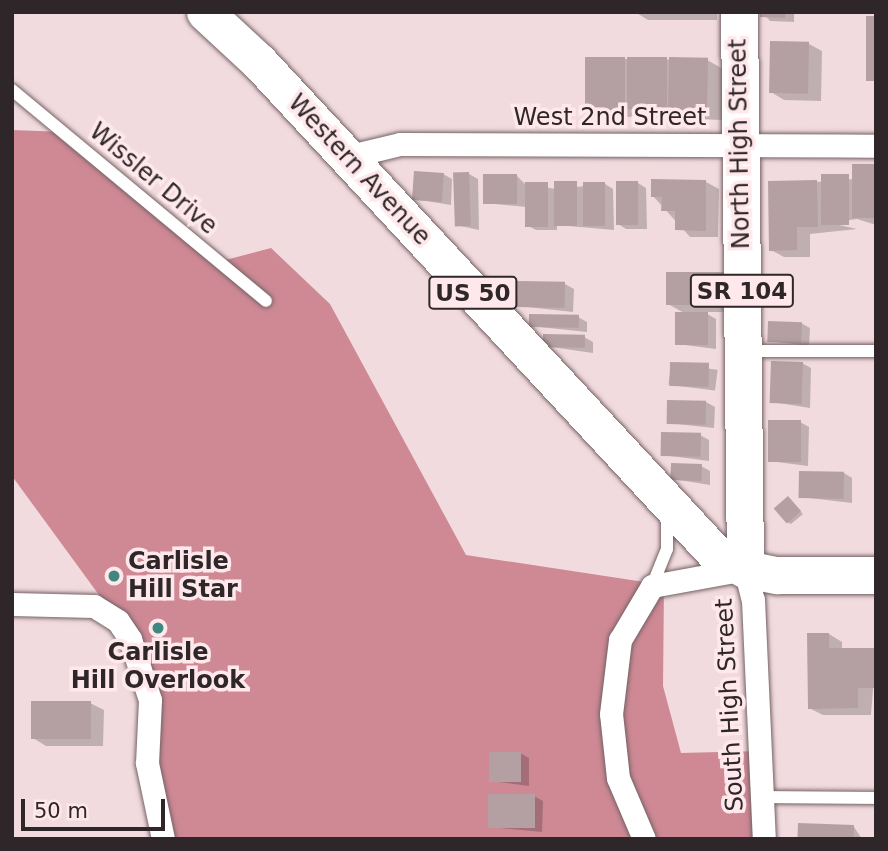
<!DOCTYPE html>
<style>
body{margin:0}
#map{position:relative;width:888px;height:851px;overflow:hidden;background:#f1dbde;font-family:"DejaVu Sans",sans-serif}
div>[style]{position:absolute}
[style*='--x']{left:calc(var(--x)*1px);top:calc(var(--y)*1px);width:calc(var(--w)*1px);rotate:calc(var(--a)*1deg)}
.forest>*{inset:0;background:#ce8995}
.shadow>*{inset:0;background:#0003;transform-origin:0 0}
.building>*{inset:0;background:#b49fa2;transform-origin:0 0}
.roads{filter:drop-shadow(0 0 2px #756265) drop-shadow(0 0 2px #756265)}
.lane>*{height:12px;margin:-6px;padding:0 6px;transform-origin:6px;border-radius:6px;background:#fff}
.street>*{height:23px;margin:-11.5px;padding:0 11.5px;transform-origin:11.5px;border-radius:11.5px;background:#fff}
.primary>*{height:37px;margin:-18.5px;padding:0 18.5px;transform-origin:18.5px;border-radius:18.5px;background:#fff}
.dots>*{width:19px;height:19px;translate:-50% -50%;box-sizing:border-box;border:4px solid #fee8eb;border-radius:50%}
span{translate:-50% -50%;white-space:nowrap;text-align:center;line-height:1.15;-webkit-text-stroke:7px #fee8eb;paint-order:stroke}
.shield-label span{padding:2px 5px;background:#fee8eb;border:2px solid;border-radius:5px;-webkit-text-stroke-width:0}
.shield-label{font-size:23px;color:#2e2628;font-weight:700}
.street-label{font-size:24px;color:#2e2628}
.poi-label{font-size:24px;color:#2e2628;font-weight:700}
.left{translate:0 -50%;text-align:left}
.frame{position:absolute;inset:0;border:14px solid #2e2628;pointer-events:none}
.scale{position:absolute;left:21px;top:799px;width:144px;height:32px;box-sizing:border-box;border:4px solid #2e2628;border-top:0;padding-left:9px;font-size:21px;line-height:24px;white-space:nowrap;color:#2e2628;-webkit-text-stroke:5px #fee8eb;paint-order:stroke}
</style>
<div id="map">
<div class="forest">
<i style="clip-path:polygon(12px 130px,64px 132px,218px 262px,271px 248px,330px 304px,466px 555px,664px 585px,663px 686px,681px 753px,759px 751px,764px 839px,163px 839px,147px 728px,118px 621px,12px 476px)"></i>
</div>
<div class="shadow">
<i style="clip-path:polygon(635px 12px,717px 12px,717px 20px,648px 20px)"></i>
<i style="clip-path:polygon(762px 12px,794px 12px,794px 22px,770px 21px)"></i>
<i style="clip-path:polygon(809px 44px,822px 51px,821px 101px,784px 100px,771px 92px)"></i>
<i style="clip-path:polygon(624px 59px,707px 60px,725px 70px,724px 120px,601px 116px,588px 109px)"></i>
<i style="clip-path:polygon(876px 166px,876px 225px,857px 219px,830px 223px,857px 229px,810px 234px,810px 257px,784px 257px,771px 250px,816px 182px,854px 179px)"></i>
<i style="clip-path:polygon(443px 174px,452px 179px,451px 205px,414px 199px)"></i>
<i style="clip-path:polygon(469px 174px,478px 179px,479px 230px,456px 225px)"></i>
<i style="clip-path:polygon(517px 176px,525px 184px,556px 189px,605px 184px,613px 189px,614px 230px,557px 225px,557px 230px,536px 230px,528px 226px,527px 207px,485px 203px)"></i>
<i style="clip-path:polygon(706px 182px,719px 189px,718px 237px,690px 237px,653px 196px)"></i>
<i style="clip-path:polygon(638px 183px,646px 188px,647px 229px,626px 229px,618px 224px)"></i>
<i style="clip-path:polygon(668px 274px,742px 312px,704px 312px,716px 319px,716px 349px,677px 344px,686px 314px,668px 304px)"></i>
<i style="clip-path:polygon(565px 284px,574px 289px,573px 312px,518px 306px)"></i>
<i style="clip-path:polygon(578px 317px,587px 322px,587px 332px,530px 326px)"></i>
<i style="clip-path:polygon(801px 323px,810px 328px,809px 346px,770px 341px)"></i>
<i style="clip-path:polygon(584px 337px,593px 342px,593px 353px,544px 346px)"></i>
<i style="clip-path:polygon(802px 363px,811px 368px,810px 408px,772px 402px)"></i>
<i style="left:671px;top:364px;width:47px;height:21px;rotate:7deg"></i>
<i style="clip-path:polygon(706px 402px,715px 407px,714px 428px,668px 423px)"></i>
<i style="clip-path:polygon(800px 422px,809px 427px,808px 466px,769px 461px)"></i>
<i style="clip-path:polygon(700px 435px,709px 440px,709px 461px,663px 455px)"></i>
<i style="clip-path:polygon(701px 466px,710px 471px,710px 485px,673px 479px)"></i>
<i style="clip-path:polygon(844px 473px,852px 478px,852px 503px,801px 497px)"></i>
<i style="clip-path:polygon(788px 498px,803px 514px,791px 524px,787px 522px)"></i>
<i style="clip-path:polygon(829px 634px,842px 642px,842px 650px,876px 650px,871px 715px,823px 715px,809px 708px)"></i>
<i style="clip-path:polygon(90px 703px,104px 710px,103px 746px,46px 746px,33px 738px)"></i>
<i style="clip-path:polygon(520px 753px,529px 758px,529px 786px,491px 781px)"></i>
<i style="clip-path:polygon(534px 796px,543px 801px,542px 832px,489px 827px)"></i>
<i style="clip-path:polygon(854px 827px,862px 839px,799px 839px)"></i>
</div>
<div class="building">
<i style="clip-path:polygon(760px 12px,786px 12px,785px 18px,760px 17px)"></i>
<i style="left:866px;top:16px;width:10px;height:65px"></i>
<i style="left:770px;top:41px;width:39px;height:52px;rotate:1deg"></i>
<i style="left:585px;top:57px;width:40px;height:53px"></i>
<i style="left:627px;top:57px;width:40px;height:52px"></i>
<i style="left:669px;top:57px;width:39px;height:53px;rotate:1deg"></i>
<i style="left:852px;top:164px;width:24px;height:54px"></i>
<i style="left:414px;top:171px;width:30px;height:29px;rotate:4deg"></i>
<i style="left:469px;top:172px;width:54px;height:16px;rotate:88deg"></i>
<i style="left:483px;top:174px;width:34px;height:30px"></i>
<i style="left:821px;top:174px;width:28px;height:51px"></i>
<i style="clip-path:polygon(651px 179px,706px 180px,706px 231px,675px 230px,675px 211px,661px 211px,662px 197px,651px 197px)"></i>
<i style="clip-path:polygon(817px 180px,818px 227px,797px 227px,797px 250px,769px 251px,768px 181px)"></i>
<i style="left:577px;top:181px;width:45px;height:23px;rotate:90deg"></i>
<i style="left:616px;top:181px;width:22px;height:44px"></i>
<i style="left:525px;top:182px;width:23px;height:45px"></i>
<i style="left:583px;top:182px;width:22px;height:44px"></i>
<i style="left:666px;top:272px;width:64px;height:33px"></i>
<i style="left:517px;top:281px;width:48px;height:26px;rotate:1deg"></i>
<i style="left:675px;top:312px;width:33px;height:33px"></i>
<i style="left:529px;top:314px;width:50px;height:13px;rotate:1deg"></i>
<i style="left:768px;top:321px;width:34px;height:21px;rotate:2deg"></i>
<i style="left:543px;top:334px;width:42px;height:13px;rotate:1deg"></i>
<i style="left:771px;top:361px;width:32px;height:42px;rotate:2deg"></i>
<i style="left:670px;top:362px;width:39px;height:24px;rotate:1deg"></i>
<i style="left:667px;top:400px;width:39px;height:24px;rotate:1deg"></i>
<i style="left:768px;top:420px;width:33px;height:42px"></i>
<i style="left:661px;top:432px;width:40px;height:24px;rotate:1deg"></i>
<i style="left:671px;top:463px;width:31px;height:17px;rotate:2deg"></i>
<i style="left:799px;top:471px;width:45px;height:27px;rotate:1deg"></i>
<i style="left:788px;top:496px;width:20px;height:19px;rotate:49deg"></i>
<i style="clip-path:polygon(807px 633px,829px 633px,829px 648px,875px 648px,876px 688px,858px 688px,858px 708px,808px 709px)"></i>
<i style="left:31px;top:701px;width:60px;height:38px"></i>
<i style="left:489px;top:752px;width:32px;height:30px"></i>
<i style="left:488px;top:794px;width:47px;height:34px"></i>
<i style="left:798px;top:823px;width:56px;height:16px;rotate:2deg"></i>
</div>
<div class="roads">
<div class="lane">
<i style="--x:12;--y:90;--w:330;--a:39.7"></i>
<i style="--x:747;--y:351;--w:129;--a:0"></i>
<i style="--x:652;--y:586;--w:40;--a:-68"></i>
<i style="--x:667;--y:549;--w:31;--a:-90"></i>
<i style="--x:762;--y:797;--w:114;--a:0.5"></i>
</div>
<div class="street">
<i style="--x:346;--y:157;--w:56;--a:-13.5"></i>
<i style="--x:400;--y:144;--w:476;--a:0.2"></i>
<i style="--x:12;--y:604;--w:82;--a:1.4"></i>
<i style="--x:94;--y:606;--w:28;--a:32"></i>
<i style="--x:118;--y:621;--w:22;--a:56"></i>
<i style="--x:130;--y:639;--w:64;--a:71.8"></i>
<i style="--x:150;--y:700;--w:63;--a:92.7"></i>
<i style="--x:147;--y:763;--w:78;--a:78.1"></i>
<i style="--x:644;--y:839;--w:66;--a:-113.1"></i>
<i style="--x:618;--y:778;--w:64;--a:-96.2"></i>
<i style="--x:611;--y:714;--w:75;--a:-83.1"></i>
<i style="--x:620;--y:640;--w:63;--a:-59.3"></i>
<i style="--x:652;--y:586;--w:95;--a:-10.4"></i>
<i style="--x:745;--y:569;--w:32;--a:76"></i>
<i style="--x:753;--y:600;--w:239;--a:87.4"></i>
</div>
<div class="primary">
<i style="--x:205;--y:12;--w:74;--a:42.8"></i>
<i style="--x:259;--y:62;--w:669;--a:47.12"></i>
<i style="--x:714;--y:552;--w:35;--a:29"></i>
<i style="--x:745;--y:569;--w:33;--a:11"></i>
<i style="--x:777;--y:575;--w:99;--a:0"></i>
<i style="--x:739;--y:12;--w:557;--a:89.38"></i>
</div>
</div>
<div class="dots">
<i style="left:114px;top:576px;background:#408782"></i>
<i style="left:158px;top:628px;background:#408782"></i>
</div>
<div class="shield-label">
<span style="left:742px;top:291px">SR 104</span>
<span style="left:473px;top:293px">US 50</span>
</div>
<div class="street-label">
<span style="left:610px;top:118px">West 2nd Street</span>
<span style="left:740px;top:144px;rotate:-91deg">North High Street</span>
<span style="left:359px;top:170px;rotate:47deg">Western Avenue</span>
<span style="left:153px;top:179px;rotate:40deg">Wissler Drive</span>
<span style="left:730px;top:705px;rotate:-93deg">South High Street</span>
</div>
<div class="poi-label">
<span class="left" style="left:128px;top:576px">Carlisle<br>Hill Star</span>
<span style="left:158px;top:667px">Carlisle<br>Hill Overlook</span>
</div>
<div class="frame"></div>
<div class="scale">50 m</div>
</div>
